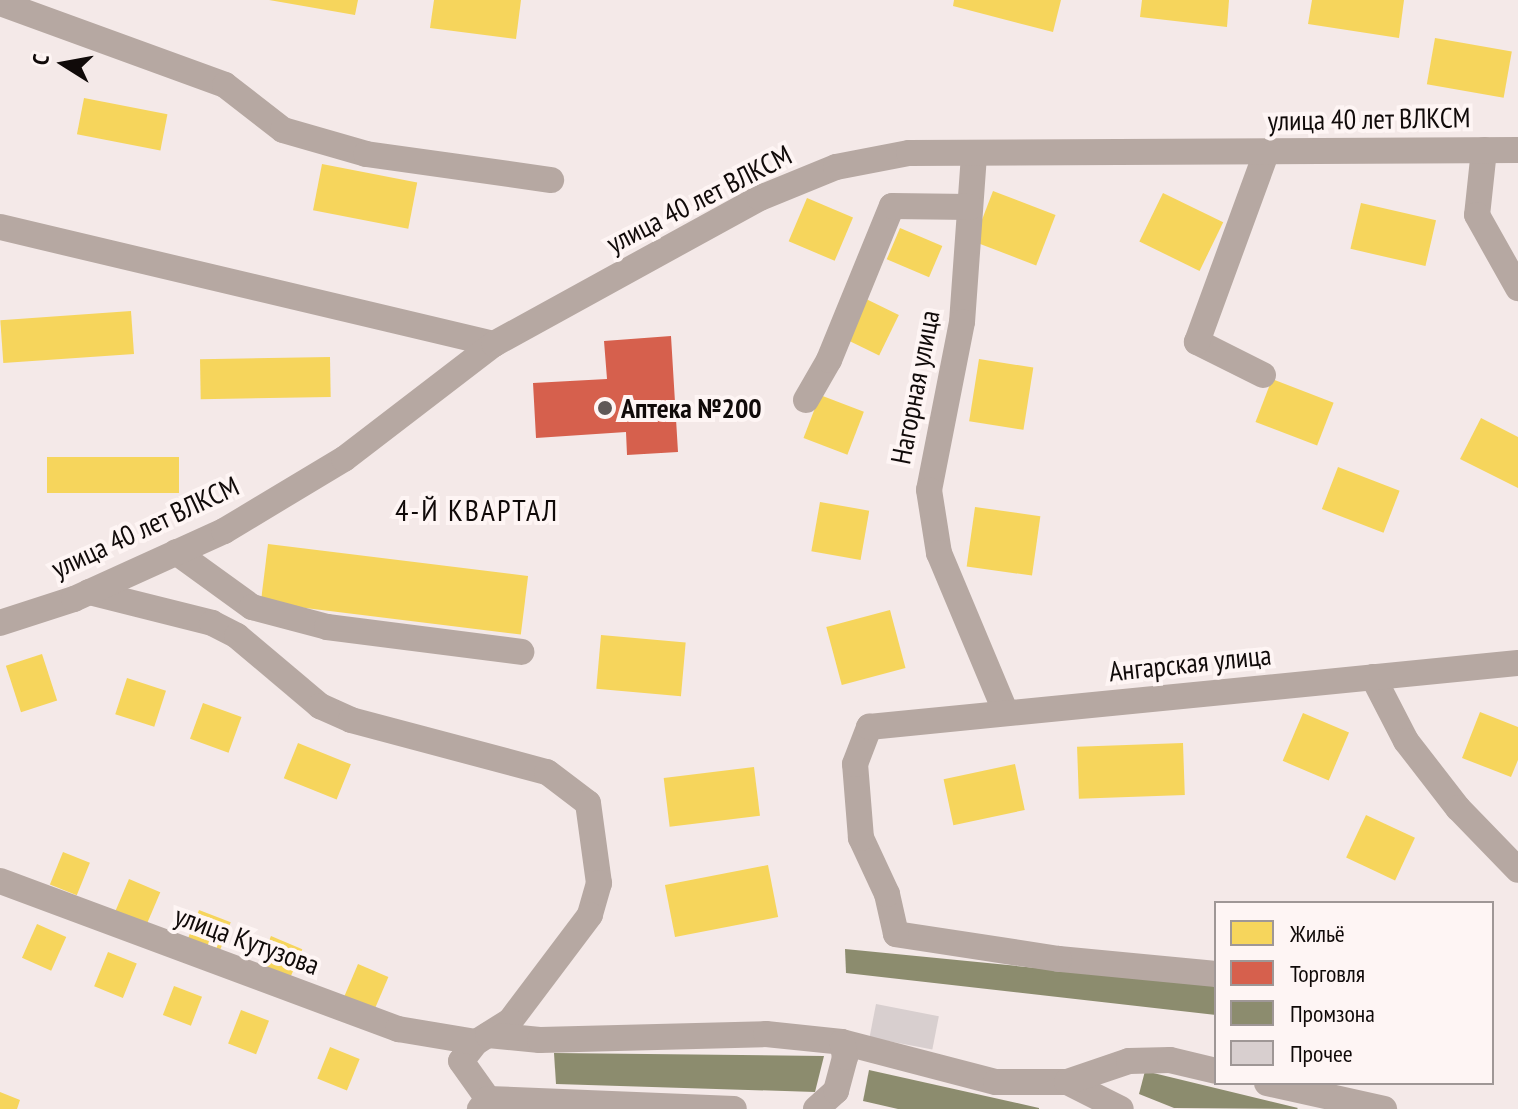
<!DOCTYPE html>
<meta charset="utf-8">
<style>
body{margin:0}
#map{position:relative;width:1518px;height:1109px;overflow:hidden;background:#f4e9e8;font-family:"PT Sans Narrow",sans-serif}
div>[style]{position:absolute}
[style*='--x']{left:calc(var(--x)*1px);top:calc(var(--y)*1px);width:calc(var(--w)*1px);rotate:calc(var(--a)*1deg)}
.homes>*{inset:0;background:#f6d55c;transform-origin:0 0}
.shops>*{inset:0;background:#d6604d}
.industry>*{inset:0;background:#8c8c6e}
.building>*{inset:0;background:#d8cfcf;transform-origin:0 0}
.minor>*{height:26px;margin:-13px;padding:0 13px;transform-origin:13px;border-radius:13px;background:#b6a8a2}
.dots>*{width:22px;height:22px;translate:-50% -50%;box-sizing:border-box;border:4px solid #fef5f4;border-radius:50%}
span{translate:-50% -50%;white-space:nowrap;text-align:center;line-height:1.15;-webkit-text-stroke:8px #fef5f4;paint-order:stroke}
.street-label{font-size:28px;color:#100a09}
.poi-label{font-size:28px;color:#100a09;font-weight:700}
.left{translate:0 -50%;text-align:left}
.neighbourhood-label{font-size:30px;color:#100a09;letter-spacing:2px}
.legend{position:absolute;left:1214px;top:901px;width:280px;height:184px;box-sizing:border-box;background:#fef5f4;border:2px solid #9f9796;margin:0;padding:10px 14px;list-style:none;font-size:24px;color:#100a09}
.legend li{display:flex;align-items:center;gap:16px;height:40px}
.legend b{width:40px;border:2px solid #9f9796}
.north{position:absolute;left:24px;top:24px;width:80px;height:80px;-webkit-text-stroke:6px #fef5f4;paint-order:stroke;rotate:281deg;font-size:22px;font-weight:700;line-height:32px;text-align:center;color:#100a09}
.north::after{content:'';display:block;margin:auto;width:28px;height:36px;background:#100a09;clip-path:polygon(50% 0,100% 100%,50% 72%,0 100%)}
</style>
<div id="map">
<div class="homes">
<i style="clip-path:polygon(269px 0,358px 0,355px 15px)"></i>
<i style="clip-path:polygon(434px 0,521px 0,516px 39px,430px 28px)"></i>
<i style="clip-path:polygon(954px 0,1061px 0,1053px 32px,953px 6px)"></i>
<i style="clip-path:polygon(1142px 0,1229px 0,1227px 27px,1140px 17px)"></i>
<i style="clip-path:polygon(1312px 0,1404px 0,1399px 38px,1308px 24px)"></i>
<i style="left:1435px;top:38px;width:78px;height:47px;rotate:10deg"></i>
<i style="left:84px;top:98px;width:85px;height:37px;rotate:11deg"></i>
<i style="left:322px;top:164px;width:97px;height:47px;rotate:11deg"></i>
<i style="left:993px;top:191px;width:67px;height:54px;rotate:21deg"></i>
<i style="left:1163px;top:193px;width:67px;height:54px;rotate:26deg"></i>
<i style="left:807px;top:198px;width:50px;height:47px;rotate:23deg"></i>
<i style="left:1361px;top:203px;width:77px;height:47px;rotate:13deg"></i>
<i style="left:900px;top:228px;width:46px;height:34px;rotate:23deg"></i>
<i style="left:862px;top:297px;width:41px;height:45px;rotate:26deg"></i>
<i style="left:131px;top:311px;width:43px;height:131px;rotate:86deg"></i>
<i style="left:330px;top:357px;width:40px;height:130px;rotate:89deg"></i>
<i style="left:979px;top:359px;width:55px;height:63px;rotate:9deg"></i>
<i style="left:1272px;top:379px;width:66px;height:46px;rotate:21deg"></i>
<i style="left:820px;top:395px;width:47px;height:46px;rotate:21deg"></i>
<i style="clip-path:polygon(1481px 418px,1518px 437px,1518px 488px,1460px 459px)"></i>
<i style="left:179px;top:457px;width:36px;height:132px;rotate:90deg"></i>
<i style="left:1338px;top:467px;width:66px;height:45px;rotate:21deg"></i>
<i style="left:820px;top:502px;width:50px;height:50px;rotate:10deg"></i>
<i style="left:975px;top:507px;width:66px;height:60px;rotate:8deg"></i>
<i style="left:268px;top:544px;width:262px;height:59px;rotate:7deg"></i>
<i style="left:890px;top:610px;width:60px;height:66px;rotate:75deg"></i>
<i style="left:601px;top:635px;width:85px;height:54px;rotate:5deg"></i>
<i style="left:42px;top:654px;width:49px;height:38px;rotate:72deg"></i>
<i style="left:127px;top:678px;width:41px;height:38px;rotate:18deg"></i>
<i style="left:203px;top:703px;width:41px;height:38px;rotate:20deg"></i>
<i style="clip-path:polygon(1480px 712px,1518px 727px,1518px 760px,1511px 777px,1462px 758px)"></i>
<i style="left:1303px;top:713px;width:50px;height:52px;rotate:23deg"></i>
<i style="left:298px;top:743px;width:57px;height:38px;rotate:22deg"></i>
<i style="left:1183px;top:743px;width:52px;height:106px;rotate:88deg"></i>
<i style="left:1015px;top:764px;width:47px;height:73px;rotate:78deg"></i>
<i style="left:754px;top:767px;width:49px;height:91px;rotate:83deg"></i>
<i style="left:1366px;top:815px;width:54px;height:47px;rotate:25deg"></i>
<i style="left:63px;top:852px;width:29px;height:35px;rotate:22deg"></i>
<i style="left:768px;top:865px;width:53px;height:105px;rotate:79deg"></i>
<i style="left:129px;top:879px;width:34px;height:35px;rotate:23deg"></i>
<i style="left:199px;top:910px;width:34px;height:30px;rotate:21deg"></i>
<i style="left:37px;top:924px;width:32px;height:37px;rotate:24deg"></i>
<i style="left:271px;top:936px;width:34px;height:34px;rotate:23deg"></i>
<i style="left:108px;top:952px;width:31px;height:37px;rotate:22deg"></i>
<i style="left:358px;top:964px;width:33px;height:36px;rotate:23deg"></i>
<i style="left:174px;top:986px;width:30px;height:31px;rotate:21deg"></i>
<i style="left:241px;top:1010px;width:30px;height:36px;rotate:21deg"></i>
<i style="left:330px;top:1047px;width:32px;height:34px;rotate:22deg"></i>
<i style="clip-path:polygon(0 1092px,20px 1100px,17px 1109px,0 1109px)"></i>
</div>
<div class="shops">
<i style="clip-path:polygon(671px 336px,678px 452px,627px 455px,626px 432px,536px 438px,533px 383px,607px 379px,604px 341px)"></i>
</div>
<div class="industry">
<i style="clip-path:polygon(845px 949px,1209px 985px,1216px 987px,1216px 1015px,846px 973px)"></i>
<i style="clip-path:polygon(554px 1053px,824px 1056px,815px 1092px,556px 1084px)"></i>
<i style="clip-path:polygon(869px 1070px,1039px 1108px,1039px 1109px,898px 1109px,863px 1101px)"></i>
<i style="clip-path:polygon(1145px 1071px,1298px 1108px,1297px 1109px,1174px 1108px,1139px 1094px)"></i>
</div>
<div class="building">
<i style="left:876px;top:1004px;width:64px;height:34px;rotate:11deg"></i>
</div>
<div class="minor">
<i style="--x:0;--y:3;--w:239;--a:20"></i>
<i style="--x:225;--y:85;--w:73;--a:37.8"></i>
<i style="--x:283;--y:130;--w:86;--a:16.1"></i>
<i style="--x:366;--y:154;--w:187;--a:8"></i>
<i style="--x:1484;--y:150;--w:65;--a:96.1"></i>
<i style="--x:1477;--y:215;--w:84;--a:60.7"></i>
<i style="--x:974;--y:155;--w:167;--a:94.1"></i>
<i style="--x:962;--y:322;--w:171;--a:101.1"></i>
<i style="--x:929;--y:490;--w:64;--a:81"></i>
<i style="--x:939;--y:553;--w:173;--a:67.3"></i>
<i style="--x:0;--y:227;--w:508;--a:13.32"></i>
<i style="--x:1263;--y:375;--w:74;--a:-153.4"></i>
<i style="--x:1197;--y:342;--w:201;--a:-69.9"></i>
<i style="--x:806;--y:400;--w:46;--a:-60.1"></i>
<i style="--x:829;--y:360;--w:166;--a:-67.8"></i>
<i style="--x:892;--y:206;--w:78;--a:0.7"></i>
<i style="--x:176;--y:552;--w:94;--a:35.9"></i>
<i style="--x:252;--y:607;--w:78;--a:14.9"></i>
<i style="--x:327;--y:627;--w:196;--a:7.3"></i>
<i style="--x:89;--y:592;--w:127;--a:14.1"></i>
<i style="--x:212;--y:623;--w:28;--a:27"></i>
<i style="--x:237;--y:636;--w:109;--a:40.1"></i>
<i style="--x:320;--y:706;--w:34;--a:24"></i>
<i style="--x:351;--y:720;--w:203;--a:14.9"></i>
<i style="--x:547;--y:772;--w:51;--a:37.1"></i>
<i style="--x:588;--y:803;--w:81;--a:82.2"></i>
<i style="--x:599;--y:883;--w:33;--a:106"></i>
<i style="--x:590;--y:915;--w:133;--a:127"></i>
<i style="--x:510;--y:1021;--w:40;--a:148"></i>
<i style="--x:476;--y:1042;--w:24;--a:128"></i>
<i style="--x:461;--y:1061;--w:47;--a:54.6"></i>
<i style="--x:488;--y:1099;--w:13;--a:129"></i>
<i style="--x:0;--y:623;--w:78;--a:-18"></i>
<i style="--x:74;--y:599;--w:165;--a:-24.4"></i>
<i style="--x:224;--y:531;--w:140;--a:-31"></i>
<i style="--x:344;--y:459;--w:189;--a:-37.5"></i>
<i style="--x:494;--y:344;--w:303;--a:-28.8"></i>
<i style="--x:760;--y:198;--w:82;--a:-22.2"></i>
<i style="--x:836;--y:167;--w:74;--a:-10.9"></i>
<i style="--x:909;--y:153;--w:609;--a:-0.28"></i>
<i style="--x:1373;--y:677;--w:72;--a:62.7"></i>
<i style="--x:1406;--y:741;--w:85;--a:52.2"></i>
<i style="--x:1458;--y:808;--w:86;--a:45.9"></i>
<i style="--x:0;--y:881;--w:425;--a:20.4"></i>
<i style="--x:398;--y:1029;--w:79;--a:9.5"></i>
<i style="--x:1216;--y:974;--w:158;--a:-174.5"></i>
<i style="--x:1059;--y:959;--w:165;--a:-171.3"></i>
<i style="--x:896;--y:934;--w:41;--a:-102.7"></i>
<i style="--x:887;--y:894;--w:62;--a:-114.9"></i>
<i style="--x:861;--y:838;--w:74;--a:-94.6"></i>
<i style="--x:855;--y:764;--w:40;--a:-69"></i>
<i style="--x:869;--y:727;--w:652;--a:-5.63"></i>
<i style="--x:488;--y:1035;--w:52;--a:5.5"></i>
<i style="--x:540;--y:1040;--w:226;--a:-1.5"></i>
<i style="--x:766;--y:1034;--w:76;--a:6"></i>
<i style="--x:842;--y:1042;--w:159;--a:14.6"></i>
<i style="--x:996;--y:1082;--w:71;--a:0"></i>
<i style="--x:1067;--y:1082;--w:60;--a:26.6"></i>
<i style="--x:1067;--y:1082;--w:65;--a:-18.7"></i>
<i style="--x:1129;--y:1061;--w:41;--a:-1.4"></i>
<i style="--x:1170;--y:1060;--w:47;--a:13.4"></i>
<i style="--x:1267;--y:1083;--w:120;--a:12.5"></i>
<i style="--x:488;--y:1099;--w:246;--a:2.3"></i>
<i style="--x:816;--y:1109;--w:27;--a:-42"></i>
<i style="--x:836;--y:1091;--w:35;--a:-75"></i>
<i style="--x:845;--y:1057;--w:15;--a:-101"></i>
</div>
<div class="dots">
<i style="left:605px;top:408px;background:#605857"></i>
</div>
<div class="street-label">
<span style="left:1369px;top:119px;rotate:-1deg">улица 40 лет ВЛКСМ</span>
<span style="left:699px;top:199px;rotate:-27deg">улица 40 лет ВЛКСМ</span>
<span style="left:915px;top:387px;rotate:-79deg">Нагорная улица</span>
<span style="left:145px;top:527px;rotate:-25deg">улица 40 лет ВЛКСМ</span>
<span style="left:1190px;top:663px;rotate:-6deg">Ангарская улица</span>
<span style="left:247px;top:940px;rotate:20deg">улица Кутузова</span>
</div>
<div class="poi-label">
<span class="left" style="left:621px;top:408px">Аптека №200</span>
</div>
<div class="neighbourhood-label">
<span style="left:477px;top:510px">4-Й КВАРТАЛ</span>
</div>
<ul class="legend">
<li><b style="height:22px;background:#f6d55c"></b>Жильё</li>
<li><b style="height:22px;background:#d6604d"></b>Торговля</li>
<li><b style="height:22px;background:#8c8c6e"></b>Промзона</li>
<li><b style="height:22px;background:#d8cfcf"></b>Прочее</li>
</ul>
<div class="north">С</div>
</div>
